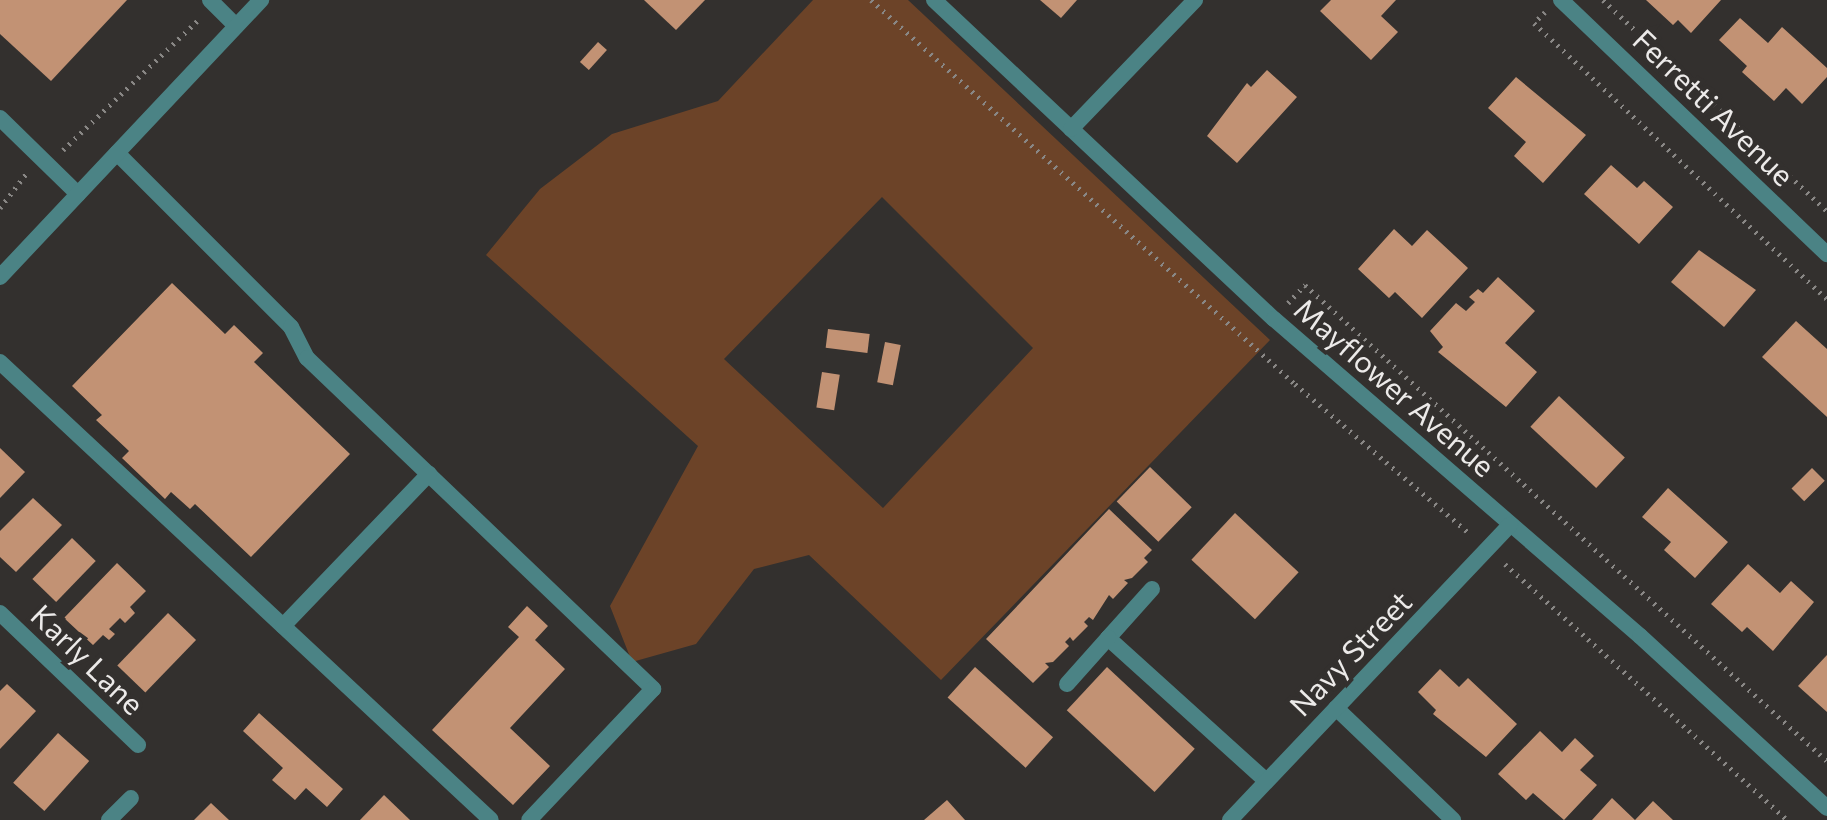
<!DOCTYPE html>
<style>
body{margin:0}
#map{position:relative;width:1827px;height:820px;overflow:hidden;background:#33302e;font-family:Commissioner,sans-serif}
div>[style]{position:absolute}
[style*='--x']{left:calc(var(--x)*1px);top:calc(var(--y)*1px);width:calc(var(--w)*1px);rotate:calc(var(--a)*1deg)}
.green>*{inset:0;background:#6c4328}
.building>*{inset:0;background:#c29274;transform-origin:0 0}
.path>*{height:5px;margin-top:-2.5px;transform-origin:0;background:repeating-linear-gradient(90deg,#898785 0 2px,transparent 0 8px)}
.service>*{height:16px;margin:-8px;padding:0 8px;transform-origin:8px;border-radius:8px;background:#4b8385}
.minor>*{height:16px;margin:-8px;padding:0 8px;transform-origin:8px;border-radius:8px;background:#4b8385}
span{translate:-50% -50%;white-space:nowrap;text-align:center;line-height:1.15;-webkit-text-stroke:8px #33302e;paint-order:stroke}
.street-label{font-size:30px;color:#eceae9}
</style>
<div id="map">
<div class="green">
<i style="clip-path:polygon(evenodd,813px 0,908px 0,1270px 340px,941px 680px,809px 555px,754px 569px,696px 644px,632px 662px,610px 606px,698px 446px,486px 255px,540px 189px,612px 134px,718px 101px,813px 0,882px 197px,1033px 348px,883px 508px,724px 359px,882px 197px)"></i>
</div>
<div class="building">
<i style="clip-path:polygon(0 0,127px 0,51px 81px,0 34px)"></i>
<i style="clip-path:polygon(644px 0,705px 0,676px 30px)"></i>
<i style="clip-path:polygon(1040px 0,1077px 0,1061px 18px)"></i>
<i style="clip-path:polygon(1331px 0,1396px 0,1381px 16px,1398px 32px,1371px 60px,1320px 11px)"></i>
<i style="clip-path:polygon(1646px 0,1721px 0,1691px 33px,1678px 20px,1673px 25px)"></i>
<i style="clip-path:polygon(1740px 18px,1768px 43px,1782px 27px,1827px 68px,1827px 77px,1802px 104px,1786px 88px,1774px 101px,1742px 72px,1747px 66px,1719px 40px)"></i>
<i style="left:598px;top:42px;width:12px;height:27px;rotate:42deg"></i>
<i style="clip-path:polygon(1267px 70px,1297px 97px,1237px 163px,1207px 136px,1247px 83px,1251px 87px)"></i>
<i style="clip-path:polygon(1516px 77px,1586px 135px,1543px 183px,1514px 156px,1526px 142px,1488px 108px)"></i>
<i style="clip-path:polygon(1611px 165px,1637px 188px,1644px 181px,1673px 207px,1639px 244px,1584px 194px)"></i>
<i style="clip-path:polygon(1394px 229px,1412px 246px,1427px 230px,1468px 268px,1422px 318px,1395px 292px,1389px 298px,1358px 269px)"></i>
<i style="clip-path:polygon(1699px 250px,1756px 290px,1724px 327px,1671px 282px)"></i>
<i style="clip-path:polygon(1498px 277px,1535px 311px,1505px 343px,1537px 372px,1506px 407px,1438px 352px,1443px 347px,1430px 331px,1456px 303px,1466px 311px,1475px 302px,1469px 297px,1478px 289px,1483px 293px)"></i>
<i style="clip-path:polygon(172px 283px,225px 334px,234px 325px,263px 353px,254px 362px,350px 454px,251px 557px,195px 504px,190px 509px,171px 492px,165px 499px,122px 458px,129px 451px,96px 420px,102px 415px,72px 386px)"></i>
<i style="clip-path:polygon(1796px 321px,1827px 349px,1827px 417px,1762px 357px)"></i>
<i style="left:828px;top:329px;width:42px;height:19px;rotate:7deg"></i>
<i style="left:885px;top:342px;width:16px;height:41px;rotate:11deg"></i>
<i style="left:822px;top:372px;width:18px;height:36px;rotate:9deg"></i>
<i style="left:1559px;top:396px;width:90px;height:42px;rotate:43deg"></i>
<i style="clip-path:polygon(0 448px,25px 472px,0 498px)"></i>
<i style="left:1150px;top:467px;width:58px;height:48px;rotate:44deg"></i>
<i style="left:1812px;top:468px;width:18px;height:29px;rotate:45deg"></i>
<i style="clip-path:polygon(1668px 488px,1728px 542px,1695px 578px,1664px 550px,1671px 542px,1642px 517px)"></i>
<i style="clip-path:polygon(33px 498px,62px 525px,16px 572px,0 557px,0 531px)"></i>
<i style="clip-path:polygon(1109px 509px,1152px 550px,1144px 558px,1148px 562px,1132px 578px,1124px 580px,1128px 583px,1113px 599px,1109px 595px,1093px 620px,1089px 617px,1084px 622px,1088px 626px,1073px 641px,1070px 637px,1065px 642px,1069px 646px,1053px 662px,1045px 663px,1049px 667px,1033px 683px,986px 639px)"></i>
<i style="left:1235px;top:513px;width:87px;height:64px;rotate:43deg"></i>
<i style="left:72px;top:538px;width:33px;height:57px;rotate:44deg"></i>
<i style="clip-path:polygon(117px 563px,146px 591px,130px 607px,135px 613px,125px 623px,120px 618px,109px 629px,115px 634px,109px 640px,103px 635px,93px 645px,64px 618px)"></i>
<i style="clip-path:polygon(1748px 564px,1780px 593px,1791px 581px,1814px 602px,1773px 651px,1747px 627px,1742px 632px,1711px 604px)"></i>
<i style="clip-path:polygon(527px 606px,548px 626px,535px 640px,565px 669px,510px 728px,550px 766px,513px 805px,432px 730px,519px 637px,508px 627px)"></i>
<i style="left:168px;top:613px;width:39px;height:73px;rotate:44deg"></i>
<i style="clip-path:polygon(1827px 655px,1827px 712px,1798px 686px)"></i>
<i style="left:975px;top:667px;width:105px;height:41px;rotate:42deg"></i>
<i style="left:1107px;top:667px;width:120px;height:59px;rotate:43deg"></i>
<i style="clip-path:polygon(1440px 669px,1459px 687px,1468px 678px,1517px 724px,1486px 757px,1433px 714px,1436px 710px,1418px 692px)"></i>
<i style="clip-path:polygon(7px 684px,36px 711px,0 749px,0 691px)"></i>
<i style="clip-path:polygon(259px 713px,343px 789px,327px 807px,306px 788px,295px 800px,272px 780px,283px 768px,243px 731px)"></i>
<i style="clip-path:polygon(1540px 731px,1562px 752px,1575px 738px,1594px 756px,1580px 770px,1597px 785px,1564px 820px,1533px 793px,1526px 800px,1498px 774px)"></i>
<i style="left:58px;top:733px;width:42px;height:67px;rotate:42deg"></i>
<i style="clip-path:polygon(384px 795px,410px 820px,360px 820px)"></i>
<i style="clip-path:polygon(1612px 798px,1635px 820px,1653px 801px,1673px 820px,1592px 820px)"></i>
<i style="clip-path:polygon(947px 800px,965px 820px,924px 820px)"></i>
<i style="clip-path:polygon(211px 803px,229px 820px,194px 820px)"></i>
</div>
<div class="path">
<i style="--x:871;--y:0;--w:572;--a:42.17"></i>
<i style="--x:1295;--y:384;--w:230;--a:40.6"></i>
<i style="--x:1603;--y:0;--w:308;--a:43.3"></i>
<i style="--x:1545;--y:12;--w:16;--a:135"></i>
<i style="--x:1534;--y:23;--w:403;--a:43.3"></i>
<i style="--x:63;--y:150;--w:189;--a:-43.9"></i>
<i style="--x:0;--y:208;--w:43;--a:-52.6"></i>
<i style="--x:1288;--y:303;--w:25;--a:-47"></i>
<i style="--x:1305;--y:285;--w:706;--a:42.36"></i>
<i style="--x:1505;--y:564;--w:381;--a:42.2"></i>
</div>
<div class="service">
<i style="--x:117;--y:153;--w:246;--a:45"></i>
<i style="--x:291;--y:327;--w:35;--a:63"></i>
<i style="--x:307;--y:358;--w:479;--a:43.7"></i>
<i style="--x:653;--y:689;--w:180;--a:133.4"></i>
<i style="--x:0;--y:362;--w:671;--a:43.01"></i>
<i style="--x:1152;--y:589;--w:66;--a:131.9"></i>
<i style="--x:1108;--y:638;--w:213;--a:42.1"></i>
<i style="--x:283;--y:626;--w:211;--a:-46.2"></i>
<i style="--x:1067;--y:684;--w:62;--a:-48.3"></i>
</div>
<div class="minor">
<i style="--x:210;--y:0;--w:37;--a:45"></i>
<i style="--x:934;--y:0;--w:466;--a:43.2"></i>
<i style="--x:1274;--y:319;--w:484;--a:40.9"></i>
<i style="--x:1640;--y:636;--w:254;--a:42.6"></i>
<i style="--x:1561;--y:0;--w:368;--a:43.7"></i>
<i style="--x:0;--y:118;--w:109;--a:44.3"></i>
<i style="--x:1071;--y:129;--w:179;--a:-46.1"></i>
<i style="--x:0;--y:277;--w:381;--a:-46.7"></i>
<i style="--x:0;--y:613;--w:191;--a:43.7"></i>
<i style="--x:1336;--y:708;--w:162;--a:43.7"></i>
<i style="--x:109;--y:820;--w:31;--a:-45"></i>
<i style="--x:1230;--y:820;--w:407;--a:-46.5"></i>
</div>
<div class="street-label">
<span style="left:1714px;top:107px;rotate:44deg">Ferretti Avenue</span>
<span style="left:1395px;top:387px;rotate:41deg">Mayflower Avenue</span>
<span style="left:1350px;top:653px;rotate:-46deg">Navy Street</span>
<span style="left:88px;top:659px;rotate:44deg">Karly Lane</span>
</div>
</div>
